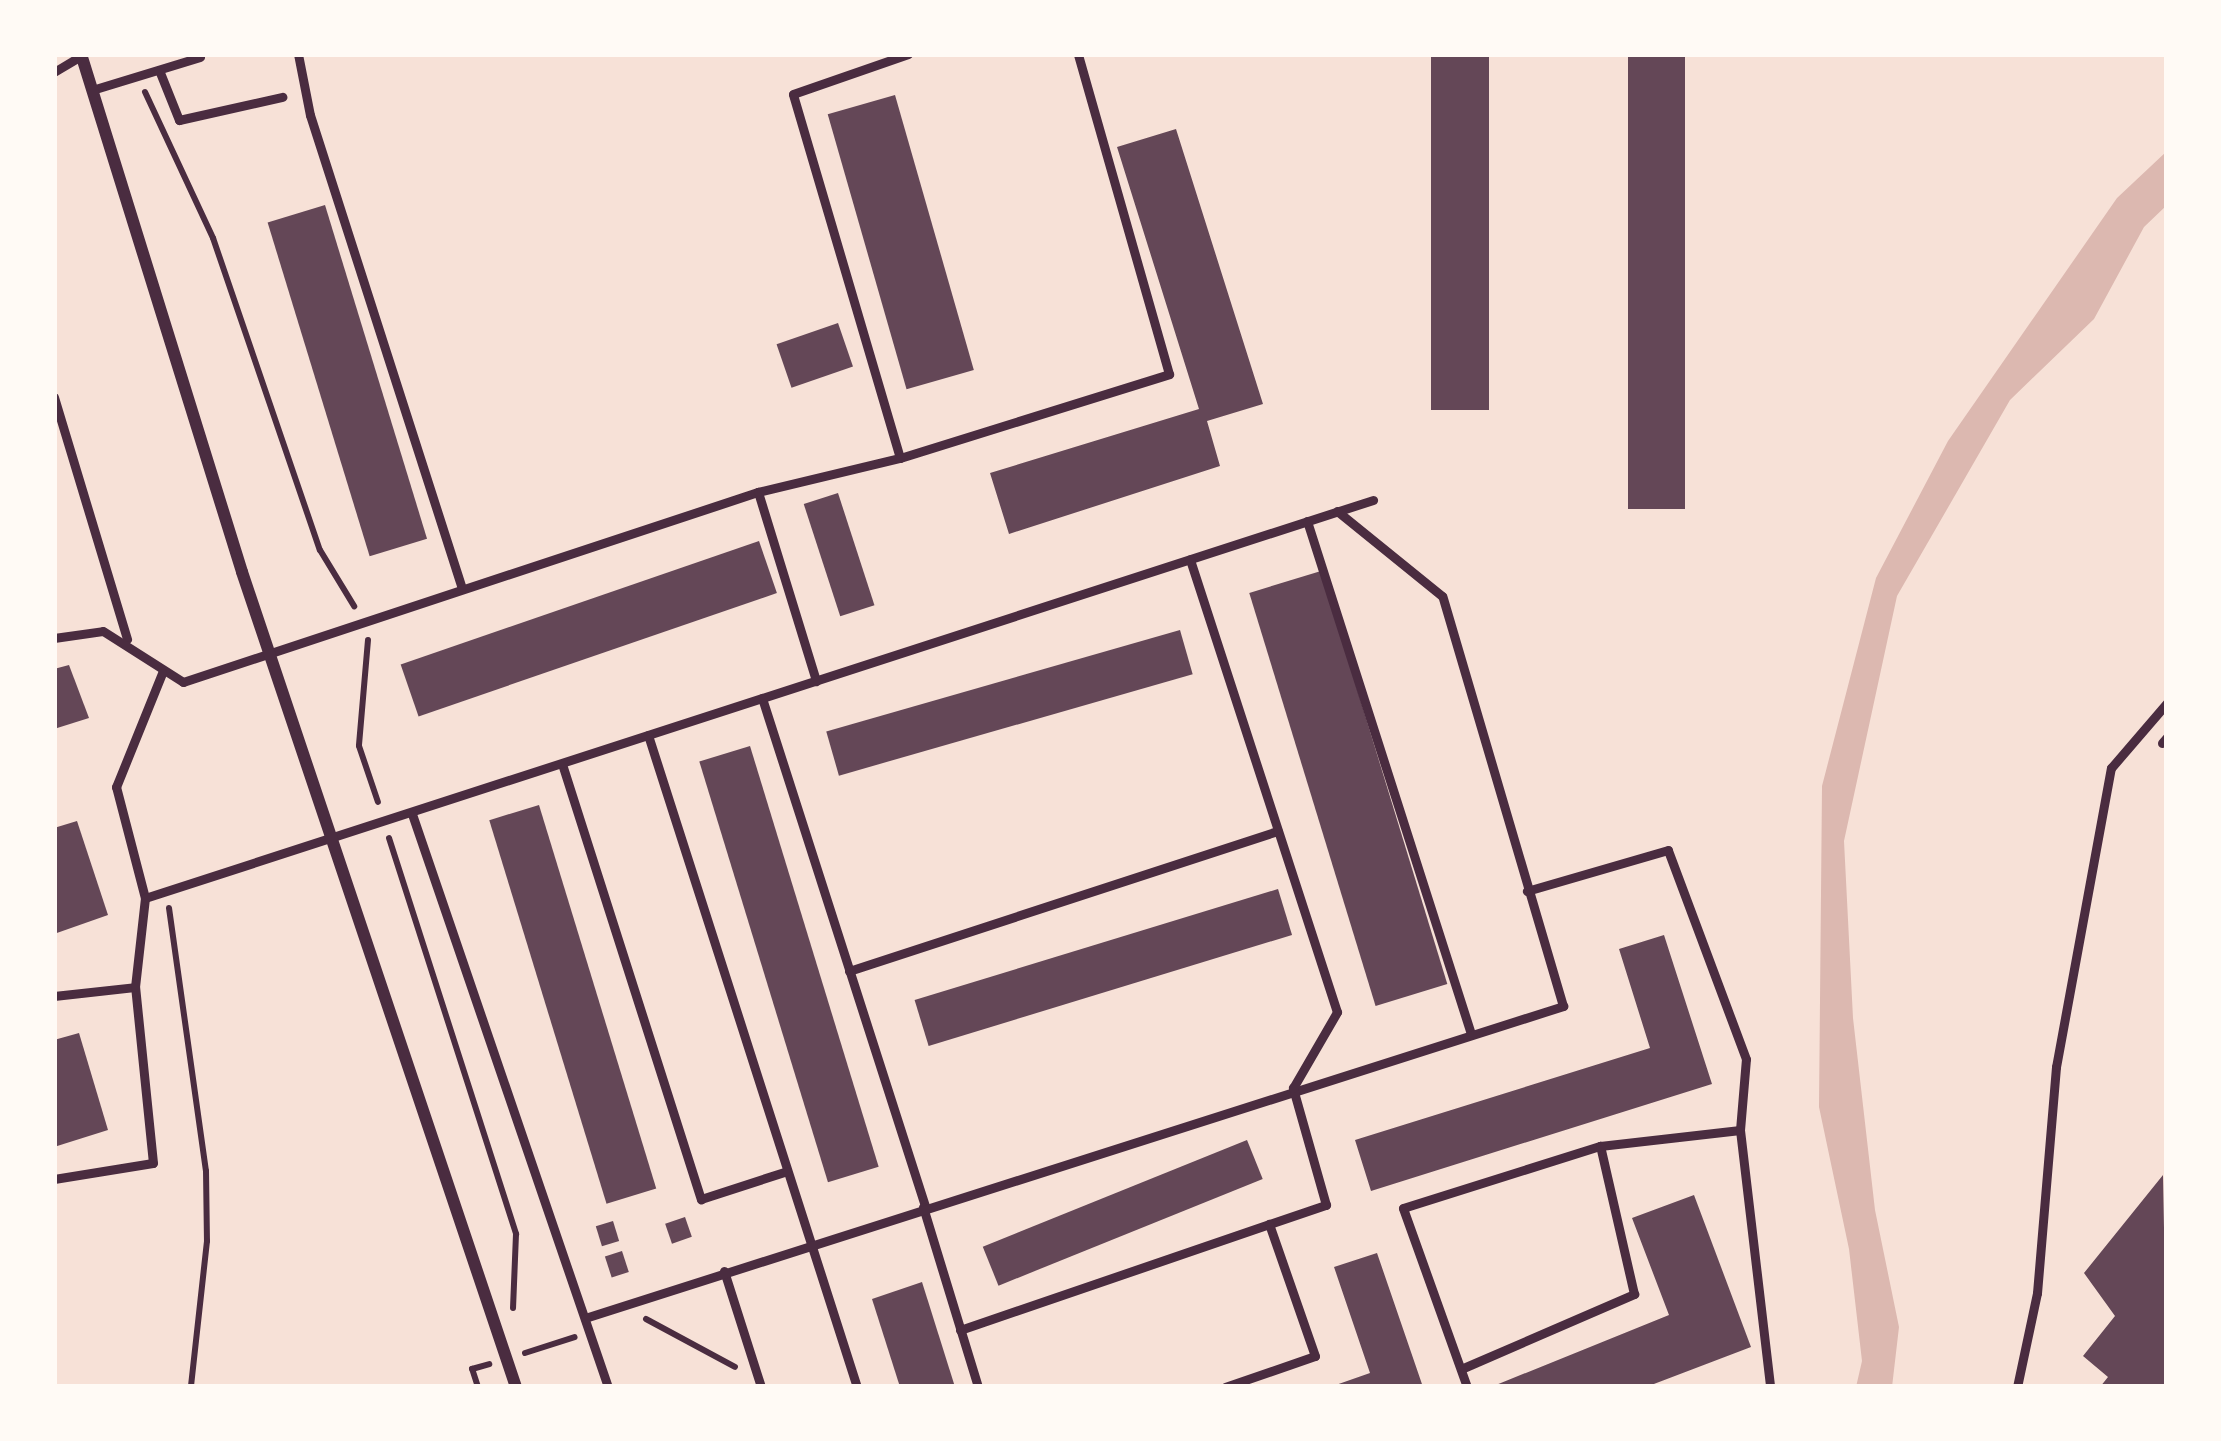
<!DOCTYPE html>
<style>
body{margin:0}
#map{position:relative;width:2221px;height:1441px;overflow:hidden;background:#f7e1d7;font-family:Literata,serif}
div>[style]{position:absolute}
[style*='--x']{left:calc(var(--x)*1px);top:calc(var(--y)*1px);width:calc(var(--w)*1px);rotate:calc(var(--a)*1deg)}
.water>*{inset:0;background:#dcb8b0}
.building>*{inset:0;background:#644757;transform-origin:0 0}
.path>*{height:6px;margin:-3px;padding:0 3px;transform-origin:3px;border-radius:3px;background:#4a2c40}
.service>*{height:9px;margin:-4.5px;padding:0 4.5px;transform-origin:4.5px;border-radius:4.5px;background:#4a2c40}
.minor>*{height:12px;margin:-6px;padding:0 6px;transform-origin:6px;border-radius:6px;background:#4a2c40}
span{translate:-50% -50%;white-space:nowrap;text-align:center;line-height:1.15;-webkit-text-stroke:12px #fffaf5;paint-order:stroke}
.frame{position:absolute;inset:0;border:57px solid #fffaf5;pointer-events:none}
</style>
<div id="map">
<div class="water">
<i style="clip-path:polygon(2167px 151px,2167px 205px,2144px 227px,2094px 319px,2010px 400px,1897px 596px,1844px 841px,1853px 1018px,1875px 1210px,1899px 1327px,1892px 1387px,1856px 1387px,1862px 1361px,1849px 1249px,1819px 1107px,1822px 786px,1876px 578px,1948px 441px,2117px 198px)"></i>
</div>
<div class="building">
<i style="left:1431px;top:54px;width:58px;height:356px"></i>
<i style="left:1628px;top:54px;width:57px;height:455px"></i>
<i style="left:895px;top:95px;width:286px;height:70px;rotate:74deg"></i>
<i style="clip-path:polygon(1176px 129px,1263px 404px,1207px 421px,1220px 466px,1009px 534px,990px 473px,1199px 409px,1117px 147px)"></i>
<i style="left:325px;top:205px;width:349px;height:60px;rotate:73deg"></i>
<i style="left:838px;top:323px;width:46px;height:65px;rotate:71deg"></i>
<i style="left:838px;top:493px;width:118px;height:36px;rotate:72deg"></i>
<i style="left:759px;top:541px;width:55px;height:379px;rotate:71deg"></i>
<i style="left:1321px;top:571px;width:432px;height:75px;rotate:73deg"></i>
<i style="left:1180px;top:630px;width:46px;height:368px;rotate:74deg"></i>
<i style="clip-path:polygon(69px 665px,89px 718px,54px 729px,54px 669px)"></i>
<i style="left:750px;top:746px;width:440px;height:53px;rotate:73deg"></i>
<i style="left:539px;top:805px;width:401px;height:52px;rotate:73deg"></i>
<i style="clip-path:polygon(77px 821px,108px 915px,54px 934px,54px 828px)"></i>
<i style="left:1278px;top:889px;width:48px;height:380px;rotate:73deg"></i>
<i style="clip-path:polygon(1664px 935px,1712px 1084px,1371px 1191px,1355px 1140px,1650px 1048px,1619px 949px)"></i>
<i style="clip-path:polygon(79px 1033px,108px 1130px,54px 1147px,54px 1040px)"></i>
<i style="left:1247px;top:1140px;width:42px;height:285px;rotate:68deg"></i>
<i style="clip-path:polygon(2163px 1175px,2167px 1387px,2100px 1387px,2108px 1377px,2083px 1356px,2115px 1316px,2084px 1273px)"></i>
<i style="clip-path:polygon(1694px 1195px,1751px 1347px,1646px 1387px,1491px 1387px,1669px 1315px,1632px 1218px)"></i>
<i style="left:685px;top:1217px;width:21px;height:21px;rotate:71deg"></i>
<i style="left:613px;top:1221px;width:21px;height:18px;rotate:73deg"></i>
<i style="left:622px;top:1251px;width:22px;height:18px;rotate:72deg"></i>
<i style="clip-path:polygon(1377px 1253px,1423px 1387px,1330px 1387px,1370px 1373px,1334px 1267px)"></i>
<i style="clip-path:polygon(922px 1282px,955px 1387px,900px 1387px,872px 1299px)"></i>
</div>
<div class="path">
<i style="--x:145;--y:92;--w:161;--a:65"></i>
<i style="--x:213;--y:238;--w:330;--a:71.1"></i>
<i style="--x:320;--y:550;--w:66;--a:58.7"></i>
<i style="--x:368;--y:640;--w:106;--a:94.9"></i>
<i style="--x:359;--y:746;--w:59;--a:71.3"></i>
<i style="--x:389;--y:838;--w:416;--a:72.2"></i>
<i style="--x:516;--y:1234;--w:74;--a:92.3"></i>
<i style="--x:169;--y:908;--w:266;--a:82"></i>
<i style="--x:206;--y:1171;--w:70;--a:89.2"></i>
<i style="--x:207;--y:1241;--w:147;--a:96.3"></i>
<i style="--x:646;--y:1319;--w:101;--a:28.3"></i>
<i style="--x:525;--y:1353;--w:52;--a:-17.7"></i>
<i style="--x:478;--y:1387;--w:19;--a:-108"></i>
<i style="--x:472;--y:1369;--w:18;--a:-16"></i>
</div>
<div class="service">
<i style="--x:298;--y:54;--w:62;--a:78.9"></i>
<i style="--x:310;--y:115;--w:495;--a:72.2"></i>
<i style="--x:159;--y:70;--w:54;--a:68.2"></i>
<i style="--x:179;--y:120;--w:106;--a:-12.6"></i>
<i style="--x:54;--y:72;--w:31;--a:-31"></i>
<i style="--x:92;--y:90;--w:113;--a:-17"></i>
<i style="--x:54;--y:397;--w:253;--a:73.2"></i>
<i style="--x:900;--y:458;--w:379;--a:-106.4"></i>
<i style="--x:793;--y:94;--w:122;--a:-19.2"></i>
<i style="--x:758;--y:492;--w:198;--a:72.9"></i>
<i style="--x:1307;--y:521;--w:539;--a:72.27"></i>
<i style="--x:54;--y:638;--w:49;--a:-8.1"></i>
<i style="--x:103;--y:631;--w:95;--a:32.5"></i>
<i style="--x:183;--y:682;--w:606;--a:-18.29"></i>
<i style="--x:758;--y:492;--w:146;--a:-13.5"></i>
<i style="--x:900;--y:458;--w:282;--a:-17.3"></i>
<i style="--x:1169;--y:374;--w:333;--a:-105.9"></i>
<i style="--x:762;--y:698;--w:534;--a:72.21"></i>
<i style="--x:648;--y:735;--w:685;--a:72.23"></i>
<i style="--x:2162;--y:743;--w:8;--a:-50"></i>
<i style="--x:563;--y:767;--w:454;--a:72.3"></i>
<i style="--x:701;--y:1199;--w:90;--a:-18"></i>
<i style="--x:412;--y:814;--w:606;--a:71.12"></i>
<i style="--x:145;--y:898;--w:115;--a:-104.6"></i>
<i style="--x:116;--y:787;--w:123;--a:-68"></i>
<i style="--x:849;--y:971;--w:451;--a:-18.1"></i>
<i style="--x:54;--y:996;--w:81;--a:-6.3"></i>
<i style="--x:1740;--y:1130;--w:259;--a:83.3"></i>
<i style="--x:54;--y:1179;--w:100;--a:-9.2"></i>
<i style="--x:153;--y:1163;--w:177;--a:-95.8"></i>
<i style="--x:135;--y:987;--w:90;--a:-83.6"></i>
<i style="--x:145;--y:898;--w:1291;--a:-17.96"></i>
<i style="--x:923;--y:1207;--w:188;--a:73"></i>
<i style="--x:724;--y:1271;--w:122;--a:72.3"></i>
<i style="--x:585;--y:1318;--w:1027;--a:-17.69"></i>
<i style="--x:1563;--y:1006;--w:427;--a:-106.4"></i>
<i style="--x:1442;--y:596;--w:135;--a:-141"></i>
<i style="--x:960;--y:1330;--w:387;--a:-18.9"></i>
<i style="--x:1326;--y:1205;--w:122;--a:-105.8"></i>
<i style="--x:1293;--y:1088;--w:88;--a:-59.9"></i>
<i style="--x:1337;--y:1012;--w:476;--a:-108"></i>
<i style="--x:1461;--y:1369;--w:189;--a:-23.4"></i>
<i style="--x:1634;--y:1294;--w:152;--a:-102.9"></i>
<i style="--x:1225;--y:1387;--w:95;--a:-19"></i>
<i style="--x:1315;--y:1356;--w:140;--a:-109.2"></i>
<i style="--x:1467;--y:1387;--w:190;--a:-109.7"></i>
<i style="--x:1403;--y:1208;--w:207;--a:-17.5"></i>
<i style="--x:1600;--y:1146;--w:141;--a:-6.5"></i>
<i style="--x:1740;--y:1130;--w:71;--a:-85.2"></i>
<i style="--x:1746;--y:1059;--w:223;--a:-110.5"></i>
<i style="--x:1668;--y:850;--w:147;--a:163.8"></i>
<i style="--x:2017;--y:1387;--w:96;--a:-78"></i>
<i style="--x:2037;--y:1293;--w:227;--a:-85.2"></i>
<i style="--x:2056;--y:1067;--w:304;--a:-79.6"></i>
<i style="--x:2111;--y:768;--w:86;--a:-49.3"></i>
</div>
<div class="minor">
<i style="--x:81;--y:54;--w:542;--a:72.73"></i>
<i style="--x:242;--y:572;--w:860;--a:71.42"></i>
</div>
<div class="frame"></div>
</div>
